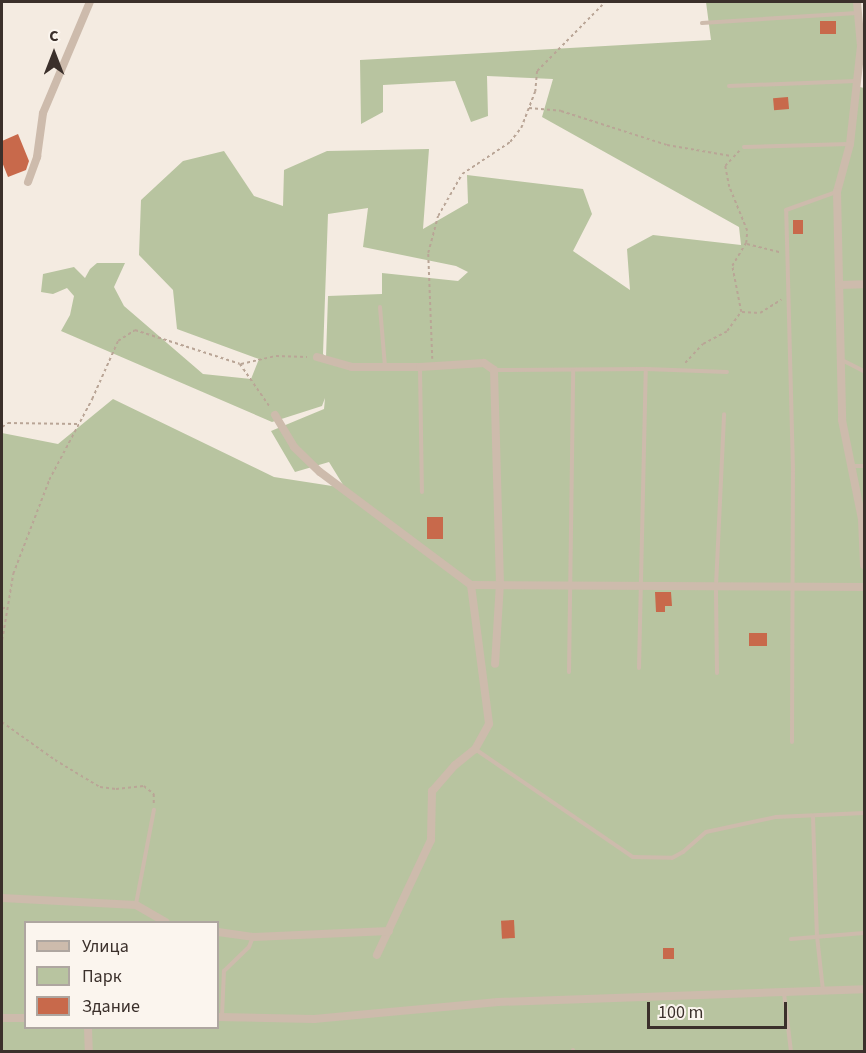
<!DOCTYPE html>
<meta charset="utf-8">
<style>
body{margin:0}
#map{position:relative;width:866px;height:1053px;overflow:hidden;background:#f4ebe1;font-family:"Source Sans 3",sans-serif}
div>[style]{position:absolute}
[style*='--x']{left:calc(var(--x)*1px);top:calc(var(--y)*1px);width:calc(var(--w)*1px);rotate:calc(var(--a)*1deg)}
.green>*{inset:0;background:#b8c4a0}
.building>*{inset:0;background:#c8694b;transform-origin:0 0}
.path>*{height:1.5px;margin-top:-0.75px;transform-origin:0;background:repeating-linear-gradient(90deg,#b9a596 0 3px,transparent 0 6px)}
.service>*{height:4px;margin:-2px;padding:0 2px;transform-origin:2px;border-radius:2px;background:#cdbbac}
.minor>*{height:8px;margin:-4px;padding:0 4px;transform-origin:4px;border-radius:4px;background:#cdbbac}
span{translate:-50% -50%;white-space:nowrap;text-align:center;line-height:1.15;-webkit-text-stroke:4.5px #fbf5ee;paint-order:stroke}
.frame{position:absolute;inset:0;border:3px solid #3b302b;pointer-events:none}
.legend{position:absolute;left:24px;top:921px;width:195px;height:108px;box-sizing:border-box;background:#fbf5ee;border:2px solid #aea6a0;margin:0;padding:8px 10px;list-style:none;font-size:18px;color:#3b302b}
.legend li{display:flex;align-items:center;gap:12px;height:30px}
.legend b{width:30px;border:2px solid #aea6a0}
.north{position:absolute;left:24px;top:24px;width:60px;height:60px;-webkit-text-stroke:4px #fbf5ee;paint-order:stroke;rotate:0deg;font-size:16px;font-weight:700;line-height:24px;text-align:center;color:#3b302b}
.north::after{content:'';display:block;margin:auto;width:21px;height:27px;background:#3b302b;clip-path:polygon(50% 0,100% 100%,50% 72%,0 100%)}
.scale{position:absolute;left:647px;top:1002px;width:140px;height:27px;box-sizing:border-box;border:3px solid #3b302b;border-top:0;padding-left:8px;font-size:18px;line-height:21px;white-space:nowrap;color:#3b302b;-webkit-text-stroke:4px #fbf5ee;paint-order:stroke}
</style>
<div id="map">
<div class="green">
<i style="clip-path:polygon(evenodd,706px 2px,855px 2px,860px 87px,864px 88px,864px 1051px,2px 1051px,2px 433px,58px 444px,113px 399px,274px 477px,345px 488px,329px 462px,295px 472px,271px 431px,324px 409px,325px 398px,322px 406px,272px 422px,61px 331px,70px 315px,74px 296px,67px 288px,53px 294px,41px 292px,43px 274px,74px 267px,85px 278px,90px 269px,97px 263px,125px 263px,114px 287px,124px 306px,203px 374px,251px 379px,259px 359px,177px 329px,173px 290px,139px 255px,141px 200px,183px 161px,224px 151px,254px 196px,283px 206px,284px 170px,327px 151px,429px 149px,423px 229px,468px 203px,467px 175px,583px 189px,592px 214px,573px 251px,630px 290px,627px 249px,653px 235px,741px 245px,739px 227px,542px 117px,553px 79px,487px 76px,488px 116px,471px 122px,455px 81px,383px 85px,383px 112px,361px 124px,360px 60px,711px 40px,706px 2px,368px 208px,363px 247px,456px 266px,468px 272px,458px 281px,382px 273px,382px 294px,328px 296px,326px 357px,323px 354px,328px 214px,368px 208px,706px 2px,26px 922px,218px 922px,218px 1028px,26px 1028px,26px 922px)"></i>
</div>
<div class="building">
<i style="left:836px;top:21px;width:13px;height:16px;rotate:90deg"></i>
<i style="left:788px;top:97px;width:12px;height:15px;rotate:85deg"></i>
<i style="clip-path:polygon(18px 134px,29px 161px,26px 170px,8px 177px,2px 162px,2px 141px)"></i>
<i style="left:803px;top:220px;width:14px;height:10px;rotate:90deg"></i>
<i style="left:427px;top:517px;width:16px;height:22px"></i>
<i style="clip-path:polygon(655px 592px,671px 592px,672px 606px,665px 606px,665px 612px,656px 612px)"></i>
<i style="left:749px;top:633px;width:18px;height:13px"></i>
<i style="left:514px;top:920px;width:18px;height:13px;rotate:87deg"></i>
<i style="left:663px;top:948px;width:11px;height:11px"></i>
</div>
<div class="path">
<i style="--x:529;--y:108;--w:32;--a:5"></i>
<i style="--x:561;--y:111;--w:111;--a:17.8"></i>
<i style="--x:667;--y:145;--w:65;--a:9.8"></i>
<i style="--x:747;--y:244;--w:34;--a:14"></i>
<i style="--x:742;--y:312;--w:18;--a:3"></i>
<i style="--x:760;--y:313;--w:25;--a:-32"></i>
<i style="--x:432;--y:359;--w:106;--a:-92.2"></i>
<i style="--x:428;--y:253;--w:38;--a:-75"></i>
<i style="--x:438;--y:216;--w:48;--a:-60.3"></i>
<i style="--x:462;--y:174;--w:58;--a:-33.7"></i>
<i style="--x:510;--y:142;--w:18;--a:-52"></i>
<i style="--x:521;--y:128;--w:39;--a:-69"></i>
<i style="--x:535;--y:92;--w:21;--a:-85"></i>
<i style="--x:537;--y:71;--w:97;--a:-45.4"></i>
<i style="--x:685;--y:363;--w:26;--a:-47"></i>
<i style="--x:703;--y:344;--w:27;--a:-28"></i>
<i style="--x:727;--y:331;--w:24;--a:-54"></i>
<i style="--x:741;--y:312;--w:47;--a:-101.1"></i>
<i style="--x:732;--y:266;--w:27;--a:-59"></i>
<i style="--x:746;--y:243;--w:12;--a:-85"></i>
<i style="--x:747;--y:231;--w:48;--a:-112.2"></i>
<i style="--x:729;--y:187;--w:21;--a:-101"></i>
<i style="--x:725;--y:166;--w:21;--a:-47"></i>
<i style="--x:241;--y:364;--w:36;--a:-13"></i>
<i style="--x:276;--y:356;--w:31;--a:2"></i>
<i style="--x:2;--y:427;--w:7;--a:-34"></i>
<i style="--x:8;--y:423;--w:70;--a:0.8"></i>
<i style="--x:2;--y:609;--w:4;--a:-27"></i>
<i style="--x:2;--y:640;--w:67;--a:-80.5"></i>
<i style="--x:13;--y:574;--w:101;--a:-69"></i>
<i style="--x:49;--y:480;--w:92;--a:-62"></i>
<i style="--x:92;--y:399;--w:64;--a:-65.9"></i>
<i style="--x:118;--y:341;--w:20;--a:-33"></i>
<i style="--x:135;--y:330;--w:110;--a:17.9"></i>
<i style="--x:240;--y:364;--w:52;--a:55.1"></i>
<i style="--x:2;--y:722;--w:65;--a:35.6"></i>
<i style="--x:55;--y:760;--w:52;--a:31"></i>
<i style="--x:100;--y:787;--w:16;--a:7"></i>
<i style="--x:116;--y:789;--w:28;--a:-6"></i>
<i style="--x:144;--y:786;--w:13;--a:39"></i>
<i style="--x:154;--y:794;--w:10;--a:90"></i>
<i style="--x:2;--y:730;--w:23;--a:90"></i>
</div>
<div class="service">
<i style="--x:702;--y:23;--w:155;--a:-3.7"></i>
<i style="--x:729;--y:86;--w:127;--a:-2.3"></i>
<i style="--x:744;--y:147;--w:105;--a:-1.6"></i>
<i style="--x:380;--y:307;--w:59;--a:85.2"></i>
<i style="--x:842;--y:360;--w:25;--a:27"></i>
<i style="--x:420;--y:368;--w:124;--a:89.1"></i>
<i style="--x:494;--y:370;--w:152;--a:-0.4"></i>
<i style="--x:646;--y:369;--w:81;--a:2.1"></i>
<i style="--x:852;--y:466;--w:12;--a:0"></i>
<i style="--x:639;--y:668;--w:299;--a:-88.7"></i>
<i style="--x:569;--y:672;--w:301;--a:-89.2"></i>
<i style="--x:717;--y:673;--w:87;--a:-90.7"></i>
<i style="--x:716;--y:586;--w:172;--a:-87.3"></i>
<i style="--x:792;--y:742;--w:272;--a:-89.8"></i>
<i style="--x:793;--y:470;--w:260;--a:-91.5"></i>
<i style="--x:786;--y:210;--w:53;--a:-19.8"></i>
<i style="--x:475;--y:749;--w:191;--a:34.4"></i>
<i style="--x:633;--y:857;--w:39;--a:1"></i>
<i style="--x:672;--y:858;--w:13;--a:-29"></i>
<i style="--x:683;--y:852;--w:30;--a:-41"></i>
<i style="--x:706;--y:832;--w:72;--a:-12.1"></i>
<i style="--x:776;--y:817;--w:88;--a:-2.6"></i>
<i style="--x:813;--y:817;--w:119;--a:88.1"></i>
<i style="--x:817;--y:936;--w:54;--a:83.7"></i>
<i style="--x:136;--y:904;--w:96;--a:-79.2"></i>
<i style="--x:791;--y:939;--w:73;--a:-4.7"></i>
<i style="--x:784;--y:993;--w:59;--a:83.2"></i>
<i style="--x:222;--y:1016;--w:45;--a:-87.5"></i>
<i style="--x:224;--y:971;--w:35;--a:-44"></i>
<i style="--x:249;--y:947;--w:11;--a:-68"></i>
<i style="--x:573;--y:1052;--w:2;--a:-90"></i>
</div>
<div class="minor">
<i style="--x:857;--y:2;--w:44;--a:84.8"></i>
<i style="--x:861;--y:46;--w:99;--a:96.4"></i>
<i style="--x:850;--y:144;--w:50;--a:105.2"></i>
<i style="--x:837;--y:192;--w:228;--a:88.7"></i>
<i style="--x:842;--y:420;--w:101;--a:78.6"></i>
<i style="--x:862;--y:519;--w:46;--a:87.5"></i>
<i style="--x:28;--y:182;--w:27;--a:-70"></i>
<i style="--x:37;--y:157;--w:44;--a:-82.2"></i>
<i style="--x:43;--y:113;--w:121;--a:-67.1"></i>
<i style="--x:839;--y:285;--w:25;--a:-2"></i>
<i style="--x:317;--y:357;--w:36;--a:16"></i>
<i style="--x:352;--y:367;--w:68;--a:0"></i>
<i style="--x:420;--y:367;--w:64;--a:-3.6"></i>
<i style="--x:484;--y:363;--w:12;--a:35"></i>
<i style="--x:494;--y:370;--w:213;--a:88.4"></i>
<i style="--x:500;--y:583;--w:81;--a:93.5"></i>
<i style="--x:275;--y:415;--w:37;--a:59"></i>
<i style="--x:294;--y:447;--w:36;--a:44"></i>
<i style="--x:320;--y:472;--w:189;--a:36.8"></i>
<i style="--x:471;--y:585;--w:140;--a:82.6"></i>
<i style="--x:489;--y:724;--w:29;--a:119"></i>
<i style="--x:475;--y:749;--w:26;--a:141"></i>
<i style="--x:455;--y:765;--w:35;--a:131"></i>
<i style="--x:432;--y:791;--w:49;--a:91.2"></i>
<i style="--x:431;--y:840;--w:127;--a:115.2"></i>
<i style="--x:471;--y:585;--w:393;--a:0.3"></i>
<i style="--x:2;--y:898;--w:134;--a:3"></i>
<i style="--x:136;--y:905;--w:34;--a:30"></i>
<i style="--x:218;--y:932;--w:35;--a:8"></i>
<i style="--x:253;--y:937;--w:136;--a:-2.5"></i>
<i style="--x:218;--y:1017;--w:96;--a:1.2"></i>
<i style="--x:314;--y:1019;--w:185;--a:-5.3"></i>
<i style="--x:498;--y:1002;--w:366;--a:-2"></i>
<i style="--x:2;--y:1018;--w:24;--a:0"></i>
<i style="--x:88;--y:1028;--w:24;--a:88"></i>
</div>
<div class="frame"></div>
<ul class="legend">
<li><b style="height:8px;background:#cdbbac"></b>Улица</li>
<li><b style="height:16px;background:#b8c4a0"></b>Парк</li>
<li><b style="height:16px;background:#c8694b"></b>Здание</li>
</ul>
<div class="north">С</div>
<div class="scale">100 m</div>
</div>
